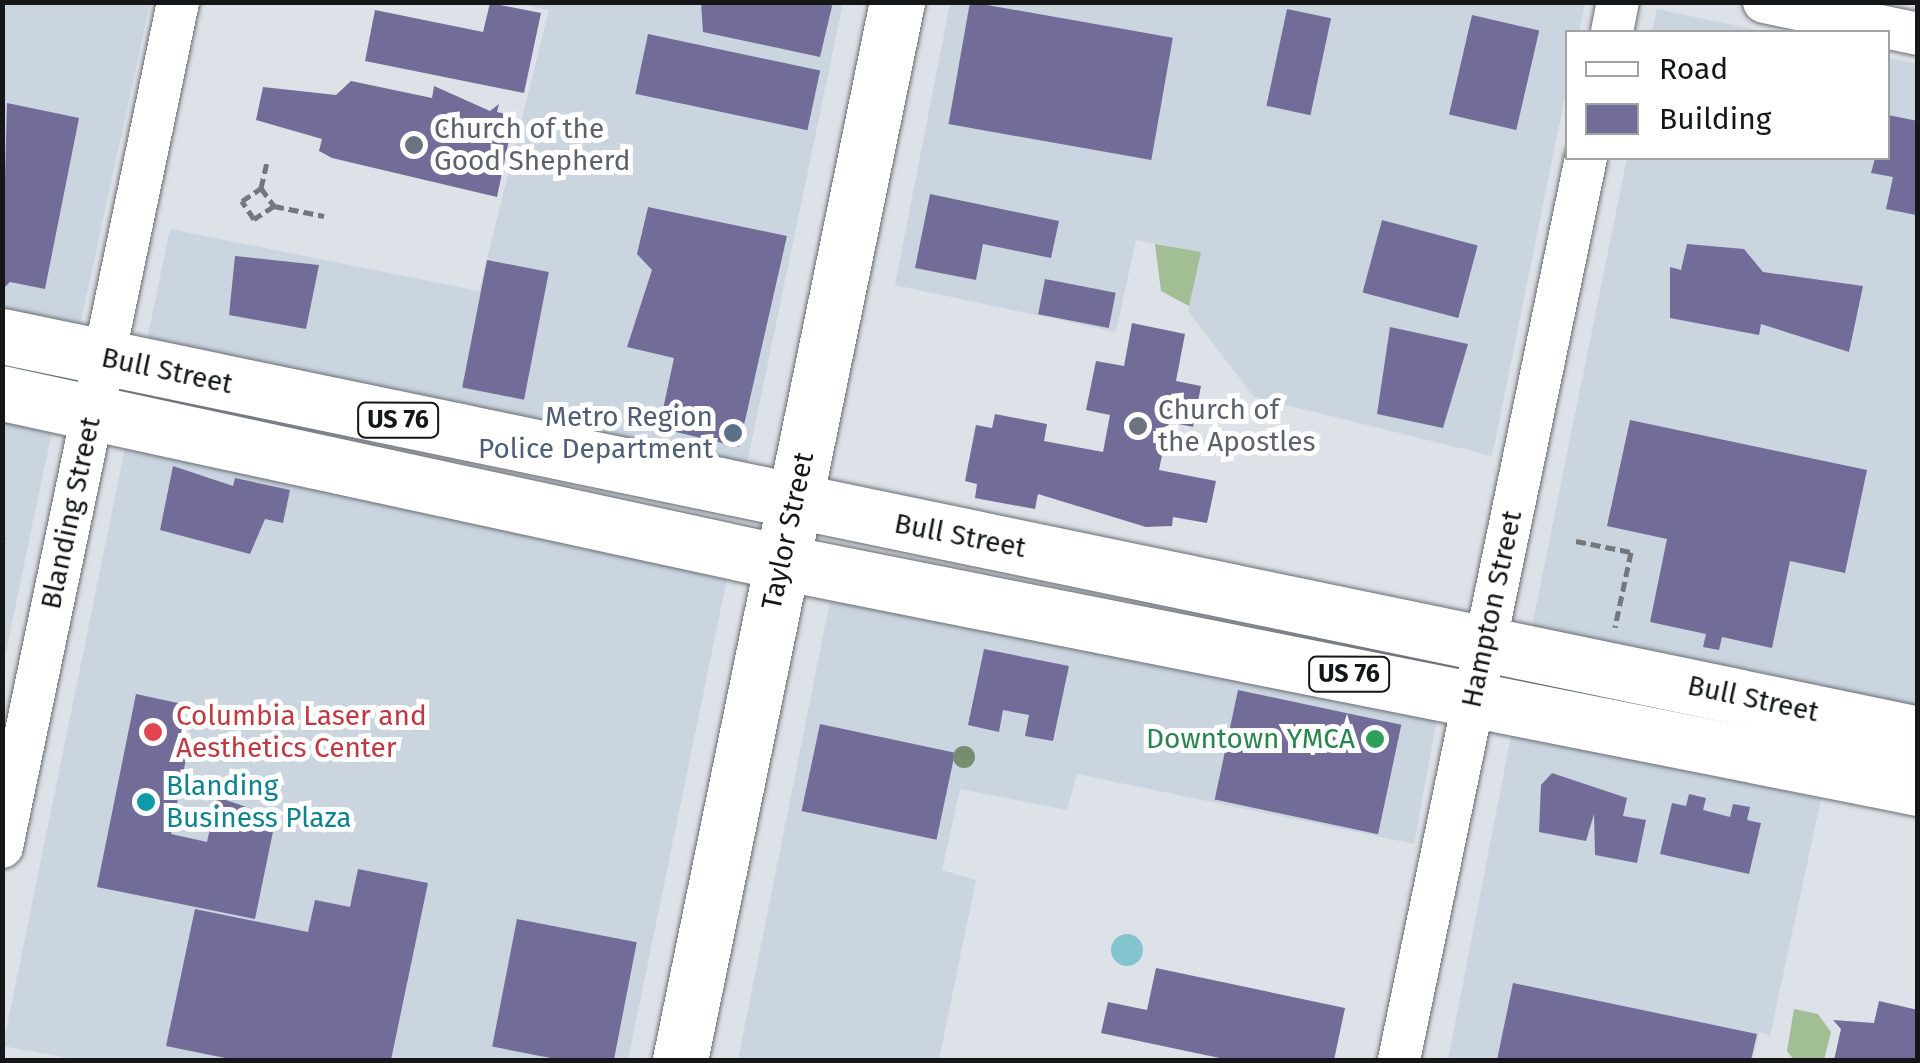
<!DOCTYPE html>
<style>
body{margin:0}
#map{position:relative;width:1920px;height:1063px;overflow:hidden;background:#dde2e8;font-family:"Fira Sans",sans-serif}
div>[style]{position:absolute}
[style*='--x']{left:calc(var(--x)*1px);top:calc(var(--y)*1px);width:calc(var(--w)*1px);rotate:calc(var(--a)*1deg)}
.built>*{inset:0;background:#cad5e0}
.green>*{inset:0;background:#a1be94}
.water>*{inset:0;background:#84c4ce}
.round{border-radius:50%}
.building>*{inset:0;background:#726d98;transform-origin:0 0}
.path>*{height:5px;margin-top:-2.5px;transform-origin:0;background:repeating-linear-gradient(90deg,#74777b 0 10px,transparent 0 15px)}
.roads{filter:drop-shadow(0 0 2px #686d72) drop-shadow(0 0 2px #686d72)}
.minor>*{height:42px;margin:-21px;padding:0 21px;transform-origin:21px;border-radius:21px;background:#fff}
.major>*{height:55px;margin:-27.5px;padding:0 27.5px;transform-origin:27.5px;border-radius:27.5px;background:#fff}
.trees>*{width:22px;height:22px;margin:-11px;border-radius:50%;background:#778d6f}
.dots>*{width:28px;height:28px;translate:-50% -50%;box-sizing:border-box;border:5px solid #fff;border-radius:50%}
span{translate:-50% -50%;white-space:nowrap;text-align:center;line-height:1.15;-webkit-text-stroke:10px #fff;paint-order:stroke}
.shield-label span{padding:2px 8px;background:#fff;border:2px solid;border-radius:8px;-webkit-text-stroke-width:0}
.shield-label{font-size:25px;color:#141618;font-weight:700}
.worship-label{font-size:28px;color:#5b616d}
.left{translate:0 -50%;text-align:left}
.street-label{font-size:28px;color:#141618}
.service-label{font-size:28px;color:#4e5e75}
.right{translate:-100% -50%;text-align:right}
.health-label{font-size:28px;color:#be3a42}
.leisure-label{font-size:28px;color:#27864d}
.culture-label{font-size:28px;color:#0d838f}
.frame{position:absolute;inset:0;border:5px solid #141618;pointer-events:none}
.legend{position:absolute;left:1565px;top:30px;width:325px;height:130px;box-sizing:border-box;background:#fff;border:2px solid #a1a2a3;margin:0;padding:12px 18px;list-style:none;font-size:30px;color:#141618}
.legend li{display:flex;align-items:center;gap:20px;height:50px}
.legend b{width:50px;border:2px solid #a1a2a3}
</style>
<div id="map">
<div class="built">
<i style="clip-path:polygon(3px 3px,150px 3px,79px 330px,3px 314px)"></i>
<i style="clip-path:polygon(516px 3px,843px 3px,747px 463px,147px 340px,170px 229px,479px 291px,549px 10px)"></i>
<i style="clip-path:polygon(950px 3px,1585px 3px,1579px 32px,1568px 32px,1567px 87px,1492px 456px,1254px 397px,1188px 311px,1200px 252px,1136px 240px,1116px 332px,895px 285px)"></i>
<i style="clip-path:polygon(1657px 9px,1766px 32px,1652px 32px)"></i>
<i style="clip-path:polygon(1888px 58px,1917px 64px,1917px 711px,1531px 631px,1627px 158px,1888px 158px)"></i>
<i style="clip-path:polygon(3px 421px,52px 431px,3px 666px)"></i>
<i style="clip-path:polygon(126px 443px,729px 569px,628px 1060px,78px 1060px,3px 1046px)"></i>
<i style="clip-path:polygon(832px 591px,1437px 719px,1414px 844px,1077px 774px,1067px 810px,960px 789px,942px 870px,976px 880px,939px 1060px,738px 1060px)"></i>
<i style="clip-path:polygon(1512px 731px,1821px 799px,1770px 1036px,1759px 1032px,1753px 1060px,1448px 1060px)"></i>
</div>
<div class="green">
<i style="clip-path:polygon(1155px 244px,1201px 252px,1189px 306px,1161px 291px)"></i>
<i style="clip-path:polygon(1794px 1009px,1818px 1014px,1831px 1032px,1824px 1060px,1794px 1060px,1787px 1051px)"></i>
</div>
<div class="water">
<i class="round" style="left:1111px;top:934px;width:32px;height:32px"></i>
</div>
<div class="building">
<i style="clip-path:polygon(701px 2px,833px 2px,820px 57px,703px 32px)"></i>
<i style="left:970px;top:2px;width:206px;height:124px;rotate:10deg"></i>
<i style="clip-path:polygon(490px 3px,541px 13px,524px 93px,365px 61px,375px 10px,483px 32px)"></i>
<i style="left:1287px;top:9px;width:45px;height:99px;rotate:12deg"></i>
<i style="left:1472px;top:15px;width:69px;height:102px;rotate:13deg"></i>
<i style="left:648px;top:34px;width:176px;height:61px;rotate:12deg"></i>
<i style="clip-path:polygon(351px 81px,432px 98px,434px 86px,490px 111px,499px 104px,497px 112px,514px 116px,497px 197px,332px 158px,319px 151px,322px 139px,256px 120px,263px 87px,336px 95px)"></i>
<i style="clip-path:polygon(7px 103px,79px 118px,45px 289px,10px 282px,2px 290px)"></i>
<i style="clip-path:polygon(1888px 115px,1918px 121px,1916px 215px,1886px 209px,1893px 177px,1871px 173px,1875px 158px,1888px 158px)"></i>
<i style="clip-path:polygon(930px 194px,1059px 221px,1051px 258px,983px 244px,976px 280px,915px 268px)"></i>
<i style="clip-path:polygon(648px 207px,787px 236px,739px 447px,659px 428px,674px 358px,627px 347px,652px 270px,637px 254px)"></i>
<i style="left:1382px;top:220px;width:99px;height:75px;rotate:15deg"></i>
<i style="clip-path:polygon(1687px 244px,1744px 249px,1763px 272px,1863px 286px,1849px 352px,1761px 324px,1759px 335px,1670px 318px,1670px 267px,1681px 270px)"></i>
<i style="clip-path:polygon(235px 256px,319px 265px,306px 329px,229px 315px)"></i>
<i style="left:487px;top:260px;width:63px;height:130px;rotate:11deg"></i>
<i style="left:1045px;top:279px;width:72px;height:36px;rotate:11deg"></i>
<i style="clip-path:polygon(1132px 323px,1185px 334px,1176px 381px,1201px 386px,1193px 427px,1169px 422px,1159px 470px,1216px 481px,1207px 523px,1173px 517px,1172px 526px,1146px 527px,1038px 494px,1035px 509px,975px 498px,977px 484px,965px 481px,976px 425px,992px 428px,995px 414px,1047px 424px,1044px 441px,1103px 452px,1110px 415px,1086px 410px,1096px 361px,1124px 366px)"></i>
<i style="clip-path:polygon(1390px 327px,1468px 344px,1443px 428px,1377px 414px)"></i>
<i style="clip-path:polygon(1630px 420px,1867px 470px,1845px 573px,1790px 561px,1772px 648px,1722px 637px,1719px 650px,1703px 647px,1706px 634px,1650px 622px,1667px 539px,1607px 526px)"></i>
<i style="clip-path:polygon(173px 466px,233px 486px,235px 478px,290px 490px,283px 523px,265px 519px,250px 554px,160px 530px)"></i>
<i style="clip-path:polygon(984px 649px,1069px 666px,1053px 741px,1025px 736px,1029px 715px,1003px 710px,999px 732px,968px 725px)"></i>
<i style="left:1238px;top:690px;width:167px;height:112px;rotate:12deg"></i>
<i style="clip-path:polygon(136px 694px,187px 705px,181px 738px,190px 739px,171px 834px,207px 842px,217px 797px,276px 817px,255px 919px,97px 887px)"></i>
<i style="left:820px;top:724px;width:138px;height:89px;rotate:12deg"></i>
<i style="clip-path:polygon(1552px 773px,1627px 798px,1623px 816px,1646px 820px,1637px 863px,1595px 855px,1594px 814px,1586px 841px,1539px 832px,1541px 785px)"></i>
<i style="clip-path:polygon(1689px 794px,1706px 798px,1703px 810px,1730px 817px,1733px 804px,1750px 807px,1747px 820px,1761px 823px,1749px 874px,1660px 854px,1672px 803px,1686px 806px)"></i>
<i style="clip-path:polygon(358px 869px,428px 883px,391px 1060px,235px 1060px,166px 1046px,195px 909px,308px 932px,315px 900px,350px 907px)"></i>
<i style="left:517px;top:919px;width:122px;height:130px;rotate:11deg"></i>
<i style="clip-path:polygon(1156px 968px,1345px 1008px,1334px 1060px,1229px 1060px,1101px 1033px,1108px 1002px,1147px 1010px)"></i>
<i style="clip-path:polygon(1513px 983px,1757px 1034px,1751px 1060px,1497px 1060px)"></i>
<i style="clip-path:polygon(1879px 1001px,1918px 1010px,1918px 1060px,1834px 1060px,1841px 1029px,1833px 1020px,1874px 1023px)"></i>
</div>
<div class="path">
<i style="--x:261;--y:188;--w:26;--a:-77"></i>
<i style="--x:274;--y:206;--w:24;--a:147"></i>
<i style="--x:254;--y:219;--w:22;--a:-124"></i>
<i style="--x:242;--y:201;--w:23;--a:-34"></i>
<i style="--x:261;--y:188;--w:22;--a:54"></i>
<i style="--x:274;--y:206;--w:51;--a:11.3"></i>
<i style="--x:2;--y:539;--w:3;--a:18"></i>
<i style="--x:1576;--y:541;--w:56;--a:11.3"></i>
<i style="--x:1631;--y:552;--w:77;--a:102"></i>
</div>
<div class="roads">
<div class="minor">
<i style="--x:1764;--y:2;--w:157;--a:11.7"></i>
<i style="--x:1612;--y:32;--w:31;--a:-79"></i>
<i style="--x:2;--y:847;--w:863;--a:-78.23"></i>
<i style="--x:1399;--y:1060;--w:921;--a:-78.29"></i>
</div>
<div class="major">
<i style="--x:2;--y:336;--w:1957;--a:11.73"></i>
<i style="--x:2;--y:393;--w:797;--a:12.24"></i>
<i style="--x:781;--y:562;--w:1159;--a:11.24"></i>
<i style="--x:680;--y:1060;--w:1080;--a:-78.41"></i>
</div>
</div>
<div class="trees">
<i style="left:964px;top:757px"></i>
</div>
<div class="dots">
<i style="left:414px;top:145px;background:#6b7280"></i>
<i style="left:1138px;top:426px;background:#6b7280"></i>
<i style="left:733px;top:433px;background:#5c6f8a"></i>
<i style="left:153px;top:732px;background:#e0444e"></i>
<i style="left:1375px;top:739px;background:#2e9e5b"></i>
<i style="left:146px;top:802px;background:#0f9aa8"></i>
</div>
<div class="shield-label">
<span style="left:398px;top:420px">US 76</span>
<span style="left:1349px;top:674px">US 76</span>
</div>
<div class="worship-label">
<span class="left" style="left:434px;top:145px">Church of the<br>Good Shepherd</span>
<span class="left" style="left:1158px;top:426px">Church of<br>the Apostles</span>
</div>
<div class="street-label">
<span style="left:167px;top:371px;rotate:12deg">Bull Street</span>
<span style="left:71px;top:513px;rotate:-78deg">Blanding Street</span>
<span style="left:788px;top:531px;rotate:-78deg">Taylor Street</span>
<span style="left:960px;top:536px;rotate:11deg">Bull Street</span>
<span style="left:1492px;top:609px;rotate:-78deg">Hampton Street</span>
<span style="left:1753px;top:699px;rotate:12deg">Bull Street</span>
</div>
<div class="service-label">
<span class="right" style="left:713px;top:433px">Metro Region<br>Police Department</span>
</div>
<div class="health-label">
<span class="left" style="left:176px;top:732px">Columbia Laser and<br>Aesthetics Center</span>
</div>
<div class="leisure-label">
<span class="right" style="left:1355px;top:739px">Downtown YMCA</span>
</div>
<div class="culture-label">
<span class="left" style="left:166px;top:802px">Blanding<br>Business Plaza</span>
</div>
<div class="frame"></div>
<ul class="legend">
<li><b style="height:12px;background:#fff"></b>Road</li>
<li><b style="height:28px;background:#726d98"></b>Building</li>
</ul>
</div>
